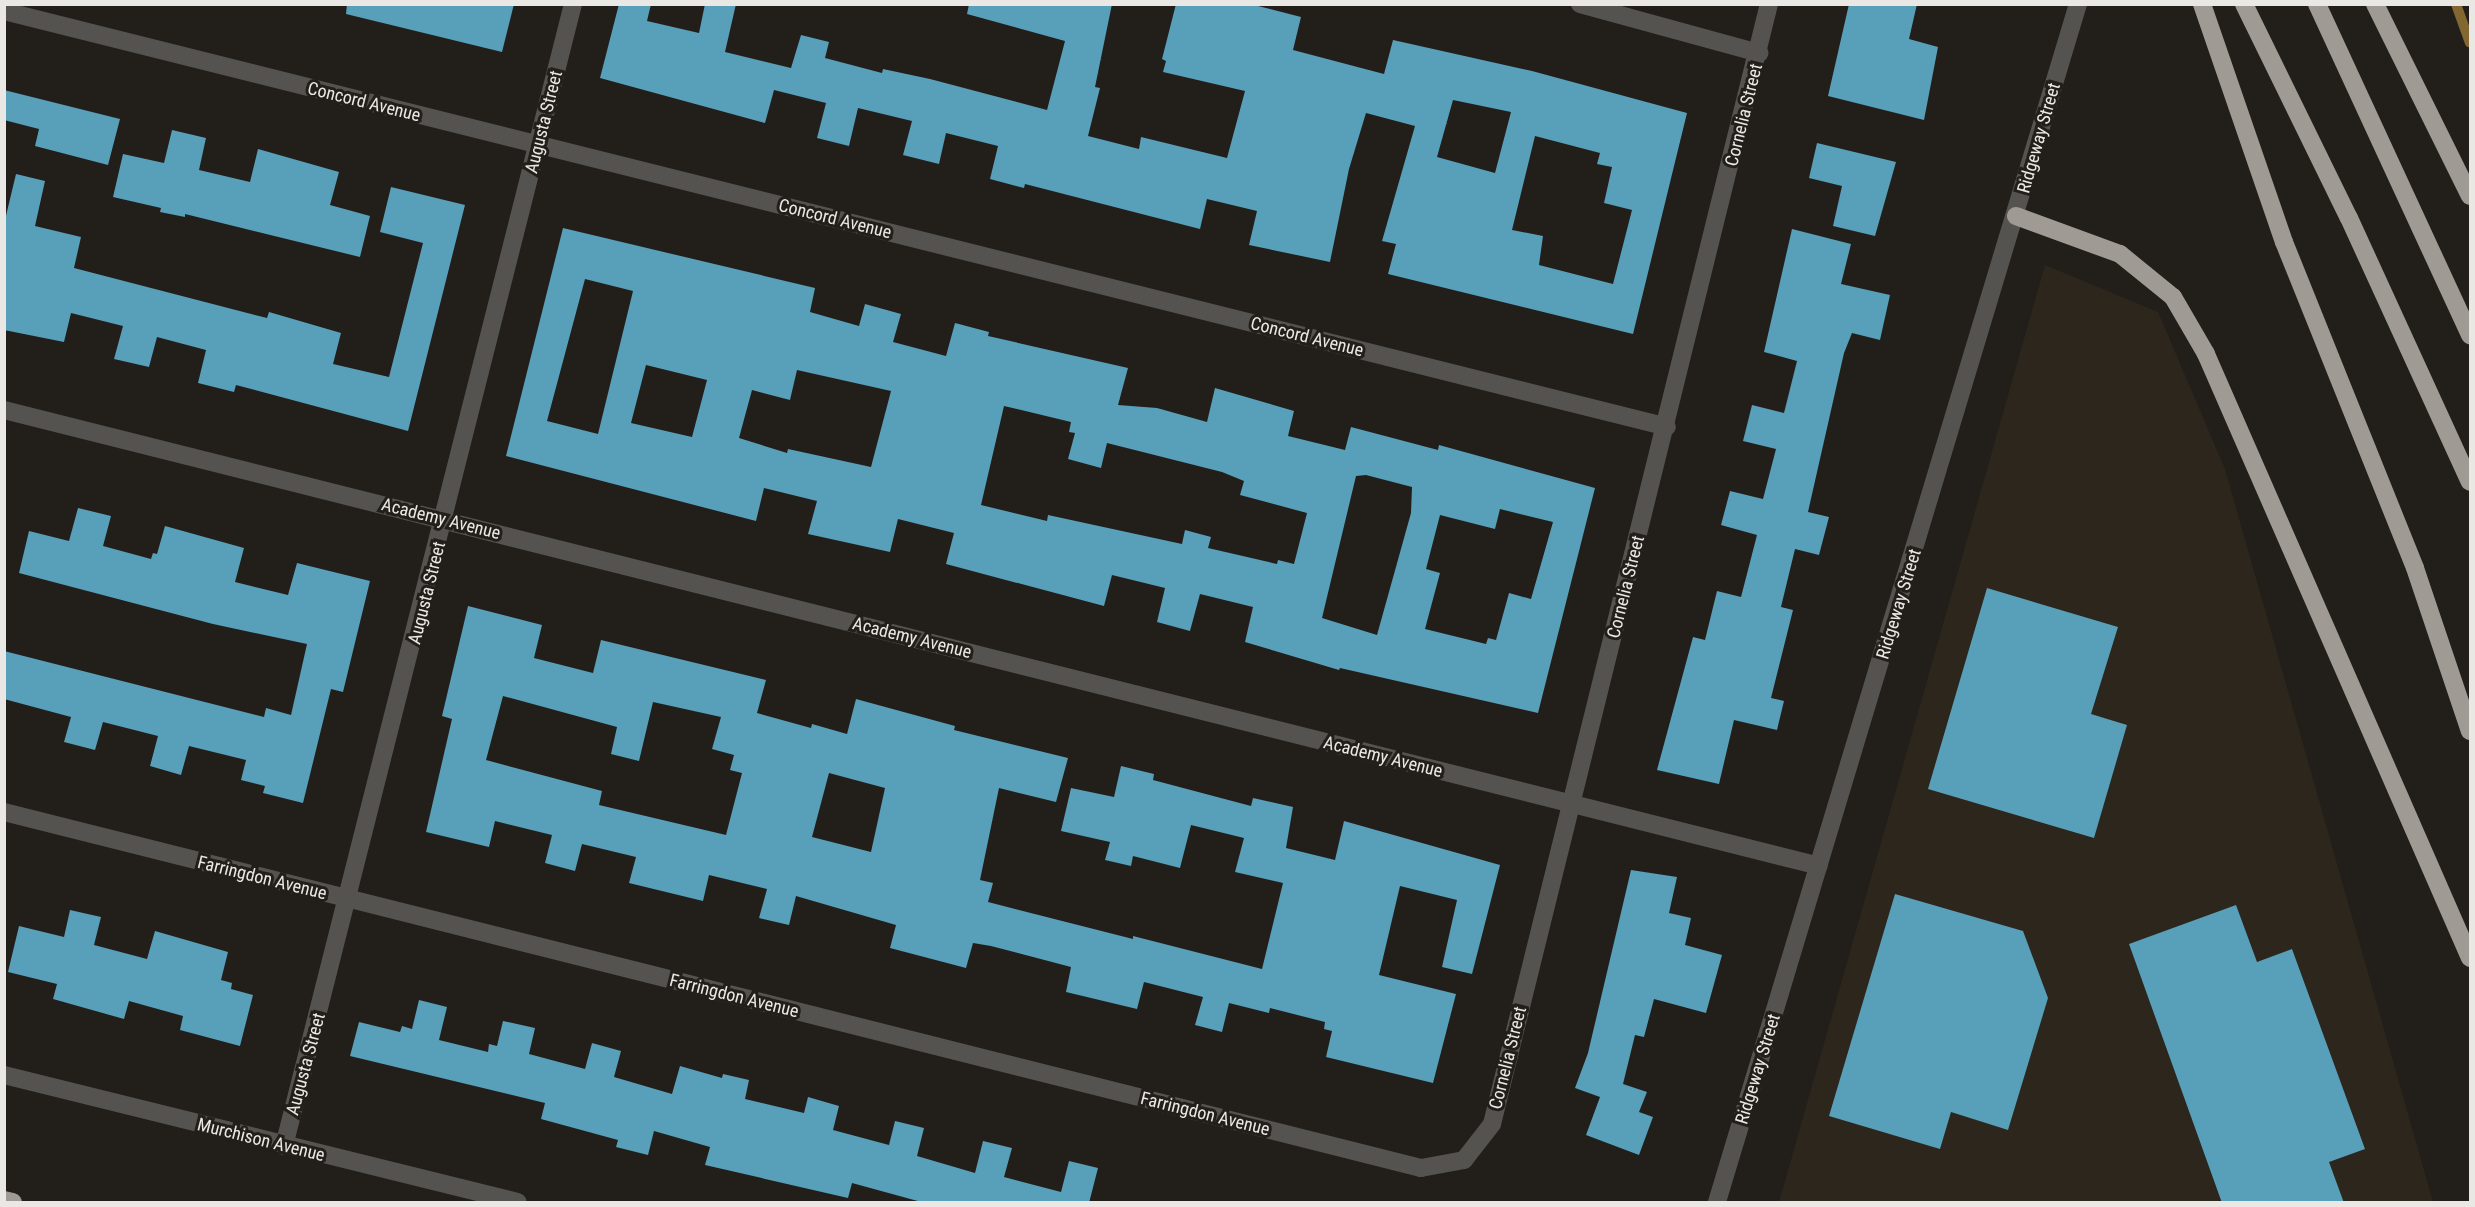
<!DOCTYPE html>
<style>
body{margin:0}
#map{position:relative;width:2475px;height:1207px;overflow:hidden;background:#221f1a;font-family:"Roboto Condensed",sans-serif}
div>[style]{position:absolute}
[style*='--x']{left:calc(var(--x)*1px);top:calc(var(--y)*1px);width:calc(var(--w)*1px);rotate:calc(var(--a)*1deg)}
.built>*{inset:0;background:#2c261c}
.stream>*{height:10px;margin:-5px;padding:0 5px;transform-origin:5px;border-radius:5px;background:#836730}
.building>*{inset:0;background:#589fba}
.minor>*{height:18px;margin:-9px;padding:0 9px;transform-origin:9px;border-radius:9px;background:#545350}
.highway>*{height:18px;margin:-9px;padding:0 9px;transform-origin:9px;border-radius:9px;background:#9f9b94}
span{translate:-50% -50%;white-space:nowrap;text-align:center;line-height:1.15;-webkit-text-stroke:6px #221f1a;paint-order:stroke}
.street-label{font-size:18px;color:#eae8e4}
.frame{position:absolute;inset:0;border:6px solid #eae8e4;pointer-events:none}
</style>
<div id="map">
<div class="built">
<i style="clip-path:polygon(2045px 265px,2158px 312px,2225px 469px,2433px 1202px,1779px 1202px)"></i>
</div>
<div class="stream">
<i style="--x:2456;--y:4;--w:41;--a:70.3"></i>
</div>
<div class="building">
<i style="clip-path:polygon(347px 4px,514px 4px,502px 52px,346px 14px)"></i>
<i style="clip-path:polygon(evenodd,619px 4px,651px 4px,647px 21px,699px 33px,705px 4px,736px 4px,725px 52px,791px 68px,801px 35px,829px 42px,825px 58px,882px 73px,883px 69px,930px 79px,1047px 110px,1065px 41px,967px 14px,969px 4px,1112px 4px,1095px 87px,1100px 88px,1088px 136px,1139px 149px,1141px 137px,1227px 158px,1245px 91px,1163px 72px,1166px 61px,1162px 59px,1176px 4px,1250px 4px,1301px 17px,1293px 50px,1384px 74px,1393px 40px,1532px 71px,1687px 113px,1633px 334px,1388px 274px,1396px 244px,1382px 241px,1415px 126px,1366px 113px,1349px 169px,1330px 262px,1249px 245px,1257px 211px,1207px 199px,1200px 229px,1025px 184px,1024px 188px,990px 179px,998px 146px,946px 133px,939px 164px,903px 155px,912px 121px,858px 108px,849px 146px,817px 138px,826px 103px,774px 90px,765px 123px,600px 78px,619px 4px,1453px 100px,1511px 112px,1495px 173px,1437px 157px,1453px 100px,619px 4px,1535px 136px,1600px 153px,1597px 164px,1612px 167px,1604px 203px,1632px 210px,1613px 284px,1539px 265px,1543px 236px,1512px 230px,1535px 136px)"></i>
<i style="clip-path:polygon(1849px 4px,1917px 4px,1909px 39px,1938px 47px,1924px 120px,1828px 96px)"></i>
<i style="clip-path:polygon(4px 90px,120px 119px,108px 165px,35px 146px,39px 129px,4px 120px)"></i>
<i style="clip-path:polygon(172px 130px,206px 138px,199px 170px,250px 182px,258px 149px,339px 172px,330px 205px,370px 216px,360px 257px,185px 214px,185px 217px,160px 212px,161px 208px,113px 197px,123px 154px,164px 163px)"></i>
<i style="clip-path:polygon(1817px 143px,1896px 162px,1875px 236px,1833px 226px,1842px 186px,1809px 178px)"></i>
<i style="clip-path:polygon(16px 174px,45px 181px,35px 226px,81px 237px,74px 268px,267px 318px,269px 312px,341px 333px,333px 364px,389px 377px,423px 243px,380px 232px,391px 187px,465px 205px,408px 431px,236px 385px,234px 392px,198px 383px,206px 350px,157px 337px,149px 367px,114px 359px,123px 326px,71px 313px,64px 342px,4px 330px,4px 224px)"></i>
<i style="clip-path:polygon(evenodd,563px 228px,815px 288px,810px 312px,859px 326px,865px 304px,901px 314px,893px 342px,946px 356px,955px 323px,989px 332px,988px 336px,1128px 368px,1118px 405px,1157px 408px,1207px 422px,1215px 388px,1294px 411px,1288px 436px,1345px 450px,1351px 427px,1438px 450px,1439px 445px,1595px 488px,1538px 713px,1340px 668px,1339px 670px,1245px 642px,1253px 607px,1200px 594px,1190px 631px,1157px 622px,1165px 588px,1112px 575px,1104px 606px,946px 564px,954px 533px,898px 519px,890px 552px,808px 534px,817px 501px,764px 488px,756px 521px,506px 456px,563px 228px,585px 279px,633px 291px,598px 434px,547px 421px,585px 279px,563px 228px,646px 365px,707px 380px,692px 437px,631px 423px,646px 365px,563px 228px,797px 370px,891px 391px,871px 467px,788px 449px,787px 453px,739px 438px,752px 390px,790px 400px,797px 370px,563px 228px,1004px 406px,1071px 422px,1069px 432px,1075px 433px,1068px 459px,1101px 468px,1107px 443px,1222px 472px,1244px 481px,1240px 495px,1307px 513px,1294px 564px,1278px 560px,1277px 564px,1208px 548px,1211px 537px,1185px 530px,1182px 544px,1048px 515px,1047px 521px,981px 505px,1004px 406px,563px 228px,1366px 475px,1412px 487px,1411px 513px,1377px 635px,1322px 618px,1356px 476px,1366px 475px,563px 228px,1500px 509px,1553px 522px,1531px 599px,1509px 593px,1496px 640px,1488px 638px,1486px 644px,1425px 629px,1440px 573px,1426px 569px,1440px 515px,1495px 529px,1500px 509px)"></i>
<i style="clip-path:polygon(1792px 229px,1851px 244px,1841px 284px,1890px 295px,1880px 340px,1852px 333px,1844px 353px,1808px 512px,1829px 517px,1819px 555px,1795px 549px,1781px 607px,1793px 610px,1771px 698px,1784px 701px,1777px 730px,1734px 720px,1719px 784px,1657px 770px,1693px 637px,1705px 640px,1717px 591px,1741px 597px,1757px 535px,1721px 525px,1730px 491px,1763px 499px,1776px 449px,1743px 441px,1752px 405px,1784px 413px,1797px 361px,1764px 352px)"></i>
<i style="clip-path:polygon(78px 508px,111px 516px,103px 546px,151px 559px,153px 553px,157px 554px,165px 526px,244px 548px,235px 582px,288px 595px,297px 563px,370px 581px,343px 692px,331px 689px,303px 803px,263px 793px,265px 786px,241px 780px,246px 760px,189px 746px,181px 775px,150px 766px,158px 736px,103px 722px,95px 750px,64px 742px,71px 717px,4px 699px,4px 651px,264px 717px,266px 708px,291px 715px,307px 644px,213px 624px,19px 573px,29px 531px,69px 541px)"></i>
<i style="clip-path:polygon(1987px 588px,2118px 627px,2091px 714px,2127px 725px,2094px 838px,1928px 789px)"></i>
<i style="clip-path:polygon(evenodd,468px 606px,542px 625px,534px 658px,593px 673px,601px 640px,766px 680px,757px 713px,811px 728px,812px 724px,847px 734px,856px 699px,955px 726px,954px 730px,1068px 758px,1056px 802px,999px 788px,980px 880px,993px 883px,988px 902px,1133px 939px,1133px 936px,1262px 969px,1283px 883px,1235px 872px,1244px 838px,1191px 825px,1180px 868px,1133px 856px,1131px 866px,1105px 860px,1110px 842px,1061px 831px,1071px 788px,1114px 797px,1121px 766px,1154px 774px,1153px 780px,1251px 806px,1253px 798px,1293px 807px,1286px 848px,1335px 860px,1344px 821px,1500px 865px,1472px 974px,1442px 967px,1457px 900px,1400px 886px,1379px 975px,1456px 994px,1433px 1083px,1326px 1057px,1332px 1031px,1324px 1029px,1325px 1022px,1270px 1008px,1269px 1013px,1229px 1003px,1222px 1032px,1195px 1025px,1203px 997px,1144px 982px,1137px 1009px,1066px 992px,1071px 967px,991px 946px,973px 943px,966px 968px,890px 948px,896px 925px,796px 896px,789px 925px,759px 918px,767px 889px,709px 875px,703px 901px,629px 883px,636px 857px,582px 844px,575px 871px,545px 863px,552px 835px,495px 821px,489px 847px,426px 832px,452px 719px,442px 716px,468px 606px,503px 696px,617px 727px,611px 754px,639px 761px,653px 702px,721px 717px,712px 749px,734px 755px,730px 770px,742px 773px,726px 835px,599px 805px,602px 791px,486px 760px,503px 696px,468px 606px,829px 773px,885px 788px,871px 852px,812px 837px,829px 773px)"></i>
<i style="clip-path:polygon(1631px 870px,1677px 877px,1669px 913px,1691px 918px,1685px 945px,1722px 955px,1706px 1013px,1654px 999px,1644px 1037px,1635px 1035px,1623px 1084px,1647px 1092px,1639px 1112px,1653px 1117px,1639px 1155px,1586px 1135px,1600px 1097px,1575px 1088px,1588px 1053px)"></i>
<i style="clip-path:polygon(1895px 894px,2023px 931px,2048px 998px,2008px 1130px,1951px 1112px,1940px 1149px,1829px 1116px)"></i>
<i style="clip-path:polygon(2236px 905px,2257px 962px,2292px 949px,2365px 1149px,2329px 1162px,2344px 1203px,2222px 1203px,2129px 944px)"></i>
<i style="clip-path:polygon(70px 910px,101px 917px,94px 945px,147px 959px,155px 931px,228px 952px,221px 980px,232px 983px,231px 989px,253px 995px,240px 1046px,180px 1030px,183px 1016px,129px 1001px,124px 1019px,53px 999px,57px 984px,8px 972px,19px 926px,64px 937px)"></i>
<i style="clip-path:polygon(419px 1000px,447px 1007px,439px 1040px,488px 1052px,489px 1044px,497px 1046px,503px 1021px,535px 1028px,529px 1054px,585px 1069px,592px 1043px,621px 1051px,614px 1077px,672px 1094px,680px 1066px,722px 1078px,723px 1074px,749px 1080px,745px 1099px,804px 1113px,808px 1097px,839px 1106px,833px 1130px,889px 1145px,895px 1121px,924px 1128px,917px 1156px,975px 1173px,983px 1141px,1012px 1148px,1004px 1177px,1061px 1192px,1069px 1161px,1098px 1168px,1089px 1203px,925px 1203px,852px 1183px,848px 1198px,705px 1165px,710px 1147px,654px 1131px,648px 1155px,616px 1147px,618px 1140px,541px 1119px,545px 1103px,350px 1056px,359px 1022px,400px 1032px,402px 1026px,412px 1029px)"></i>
</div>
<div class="minor">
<i style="--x:1580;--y:4;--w:186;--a:15.3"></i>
<i style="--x:4;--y:11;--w:1714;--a:14.04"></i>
<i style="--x:4;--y:410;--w:1871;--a:14.1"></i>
<i style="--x:4;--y:812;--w:1461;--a:14.1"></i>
<i style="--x:1421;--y:1168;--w:44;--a:-10.5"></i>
<i style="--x:1464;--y:1160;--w:46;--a:-52.1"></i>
<i style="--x:1492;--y:1124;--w:1154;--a:-76.11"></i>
<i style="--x:4;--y:1075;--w:529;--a:13.88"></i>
<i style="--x:284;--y:1146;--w:1178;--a:-75.8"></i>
<i style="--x:1717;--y:1202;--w:1251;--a:-73.23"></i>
</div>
<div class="highway">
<i style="--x:2202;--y:4;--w:252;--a:71"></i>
<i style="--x:2284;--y:242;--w:351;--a:68.1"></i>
<i style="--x:2415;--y:568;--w:172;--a:71.4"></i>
<i style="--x:2244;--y:4;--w:238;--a:63.9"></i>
<i style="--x:2349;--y:218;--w:290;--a:65.4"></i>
<i style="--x:2317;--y:4;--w:365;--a:65.2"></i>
<i style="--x:2375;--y:4;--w:214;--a:63.7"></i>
<i style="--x:2016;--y:216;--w:111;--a:20.1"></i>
<i style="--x:2120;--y:254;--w:68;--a:39.1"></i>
<i style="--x:2173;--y:297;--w:66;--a:59.9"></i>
<i style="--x:2206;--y:354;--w:659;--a:66.39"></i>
<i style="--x:4;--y:1200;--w:9;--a:13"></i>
</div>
<div class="street-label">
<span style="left:364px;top:102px;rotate:14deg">Concord Avenue</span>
<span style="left:1744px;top:115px;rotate:-76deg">Cornelia Street</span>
<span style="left:544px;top:122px;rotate:-76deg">Augusta Street</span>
<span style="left:2039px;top:138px;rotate:-74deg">Ridgeway Street</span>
<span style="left:835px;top:219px;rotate:14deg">Concord Avenue</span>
<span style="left:1307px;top:337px;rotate:14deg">Concord Avenue</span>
<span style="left:441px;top:519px;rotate:14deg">Academy Avenue</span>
<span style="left:1626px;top:587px;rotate:-76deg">Cornelia Street</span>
<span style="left:427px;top:593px;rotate:-76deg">Augusta Street</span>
<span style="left:1899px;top:604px;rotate:-73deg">Ridgeway Street</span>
<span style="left:912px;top:638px;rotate:14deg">Academy Avenue</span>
<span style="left:1383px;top:757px;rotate:14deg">Academy Avenue</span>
<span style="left:262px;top:878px;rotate:14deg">Farringdon Avenue</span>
<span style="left:734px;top:996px;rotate:14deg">Farringdon Avenue</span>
<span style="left:1508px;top:1058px;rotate:-76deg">Cornelia Street</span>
<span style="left:306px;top:1064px;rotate:-75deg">Augusta Street</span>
<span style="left:1758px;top:1069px;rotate:-73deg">Ridgeway Street</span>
<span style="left:1205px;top:1114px;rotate:14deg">Farringdon Avenue</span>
<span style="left:261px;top:1140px;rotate:14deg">Murchison Avenue</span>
</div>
<div class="frame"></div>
</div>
